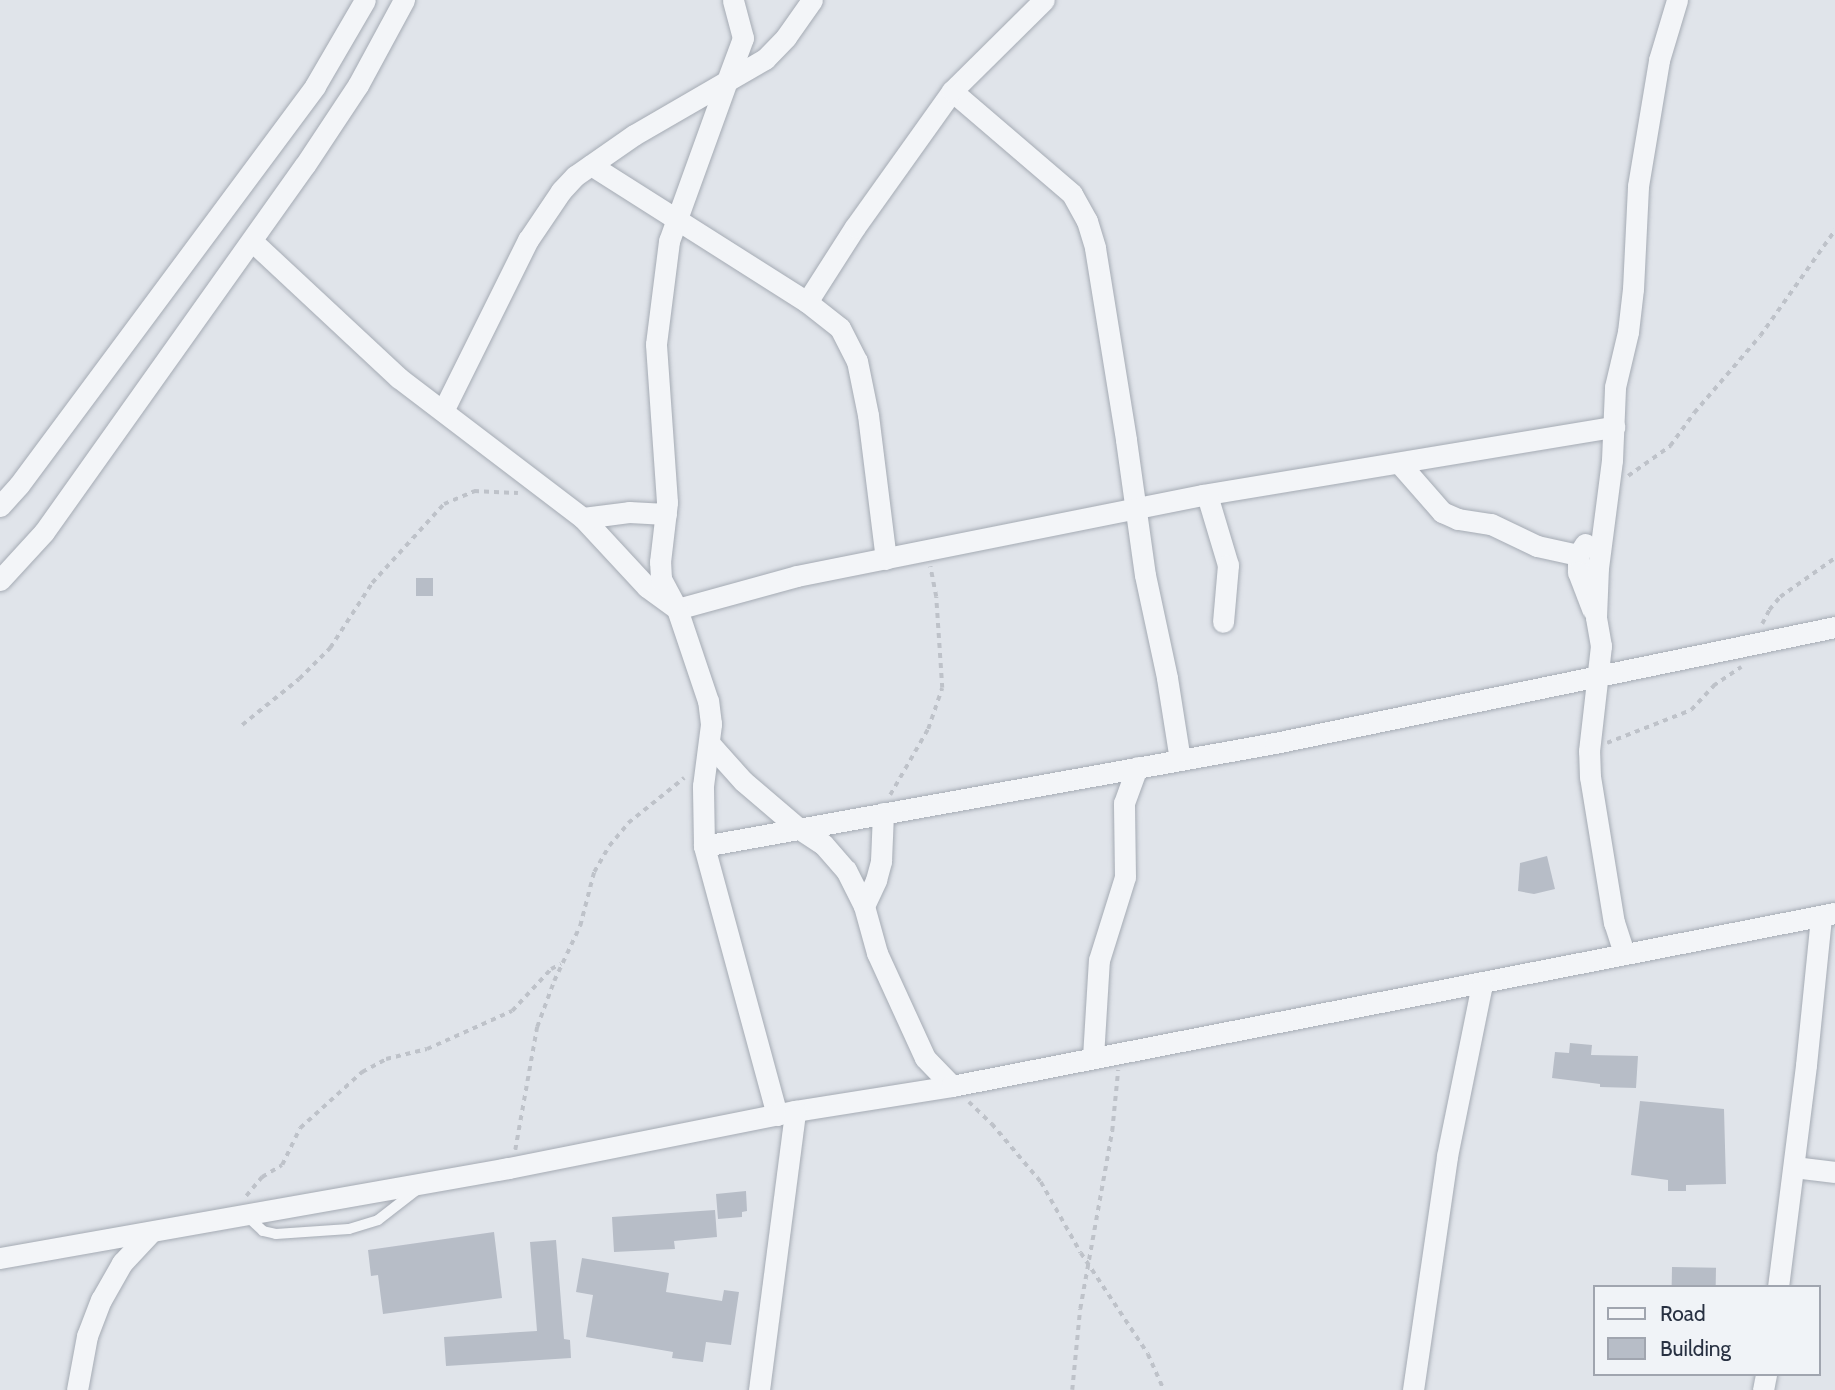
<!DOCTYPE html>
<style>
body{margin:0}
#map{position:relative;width:1835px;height:1390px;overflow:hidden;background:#e0e4ea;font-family:Cabin,sans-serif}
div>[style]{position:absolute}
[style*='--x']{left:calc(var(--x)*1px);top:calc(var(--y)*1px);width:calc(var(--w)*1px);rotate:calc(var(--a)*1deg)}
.building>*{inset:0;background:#b7bdc7;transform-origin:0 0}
.path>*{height:3.5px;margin-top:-1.75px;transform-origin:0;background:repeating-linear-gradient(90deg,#bec2c9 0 5px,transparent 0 10px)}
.roads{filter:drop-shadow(0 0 2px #a5abb4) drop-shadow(0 0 2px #a5abb4)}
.lane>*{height:10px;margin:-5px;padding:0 5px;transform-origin:5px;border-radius:5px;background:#f3f5f8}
.street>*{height:21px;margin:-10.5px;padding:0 10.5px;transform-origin:10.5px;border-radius:10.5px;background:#f3f5f8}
span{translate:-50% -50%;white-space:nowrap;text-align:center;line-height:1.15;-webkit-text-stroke:6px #f0f3f7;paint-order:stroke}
.legend{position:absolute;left:1593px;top:1285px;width:228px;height:91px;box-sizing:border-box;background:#f0f3f7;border:2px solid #a0a5af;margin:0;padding:9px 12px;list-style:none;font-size:21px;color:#283142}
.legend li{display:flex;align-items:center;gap:14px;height:35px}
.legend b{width:35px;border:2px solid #a0a5af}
</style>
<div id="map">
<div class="building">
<i style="left:416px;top:578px;width:17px;height:18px"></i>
<i style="clip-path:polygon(1547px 856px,1555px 889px,1534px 894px,1518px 891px,1520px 863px)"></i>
<i style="clip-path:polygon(1570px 1043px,1592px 1045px,1591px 1055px,1638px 1056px,1636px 1088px,1600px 1087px,1600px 1084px,1552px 1078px,1555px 1052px,1569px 1053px)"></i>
<i style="clip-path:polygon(1640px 1101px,1724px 1109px,1726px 1184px,1686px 1185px,1686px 1191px,1668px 1191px,1668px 1180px,1631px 1175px)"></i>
<i style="clip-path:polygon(746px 1191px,747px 1211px,742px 1212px,742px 1217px,718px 1219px,716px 1194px)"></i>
<i style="clip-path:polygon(715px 1210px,717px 1237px,674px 1241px,675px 1249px,614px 1252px,612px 1217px)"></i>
<i style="clip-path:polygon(494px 1232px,502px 1298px,383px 1314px,378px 1275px,371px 1276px,368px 1250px)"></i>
<i style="clip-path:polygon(556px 1240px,564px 1339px,570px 1340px,571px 1358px,446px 1366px,444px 1337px,537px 1331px,530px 1242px)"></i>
<i style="clip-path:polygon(582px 1258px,669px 1273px,666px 1292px,722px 1301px,724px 1290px,739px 1292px,731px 1345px,706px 1342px,703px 1362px,672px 1358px,673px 1352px,586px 1337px,593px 1295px,576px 1292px)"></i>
<i style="left:1672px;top:1267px;width:44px;height:20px;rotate:1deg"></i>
</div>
<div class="path">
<i style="--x:1628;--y:476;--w:52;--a:-35.5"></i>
<i style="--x:1670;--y:446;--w:41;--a:-54"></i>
<i style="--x:1694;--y:413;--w:101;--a:-49.4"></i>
<i style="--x:1760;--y:336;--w:130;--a:-54.7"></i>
<i style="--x:1762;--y:624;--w:16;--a:-63"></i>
<i style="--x:1769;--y:610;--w:17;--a:-50"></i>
<i style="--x:1780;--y:597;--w:67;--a:-35.3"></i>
<i style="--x:242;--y:725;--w:73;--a:-38.9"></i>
<i style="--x:299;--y:679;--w:44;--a:-45"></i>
<i style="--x:330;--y:648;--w:77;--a:-57.1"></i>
<i style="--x:372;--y:583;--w:107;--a:-47.7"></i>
<i style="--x:444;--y:504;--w:33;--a:-23"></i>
<i style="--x:474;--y:491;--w:44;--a:2.6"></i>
<i style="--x:1607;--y:743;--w:90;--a:-21.4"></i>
<i style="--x:1691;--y:710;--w:33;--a:-47"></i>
<i style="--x:1713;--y:686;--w:34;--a:-34"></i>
<i style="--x:890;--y:795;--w:76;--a:-60.1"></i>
<i style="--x:928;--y:729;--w:43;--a:-71.1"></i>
<i style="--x:942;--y:688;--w:91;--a:-93.8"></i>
<i style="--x:936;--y:597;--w:31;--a:-101"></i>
<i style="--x:969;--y:1102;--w:32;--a:44"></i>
<i style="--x:992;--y:1124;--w:76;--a:49.8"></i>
<i style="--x:1041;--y:1182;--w:81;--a:60.6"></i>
<i style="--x:1081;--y:1253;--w:121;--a:56.4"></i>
<i style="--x:1148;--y:1354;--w:39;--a:66"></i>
<i style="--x:515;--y:1150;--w:125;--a:-79.9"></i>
<i style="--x:537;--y:1027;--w:49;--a:-69.7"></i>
<i style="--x:554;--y:981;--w:61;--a:-64.7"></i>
<i style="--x:580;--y:926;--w:56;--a:-75.5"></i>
<i style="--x:594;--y:872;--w:30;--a:-60"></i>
<i style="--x:609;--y:846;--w:30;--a:-50"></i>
<i style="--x:628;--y:823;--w:72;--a:-38.8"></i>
<i style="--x:246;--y:1196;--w:25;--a:-50"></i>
<i style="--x:262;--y:1177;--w:23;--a:-31"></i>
<i style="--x:282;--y:1165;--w:41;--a:-64.1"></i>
<i style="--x:300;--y:1128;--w:84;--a:-42.1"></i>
<i style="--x:362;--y:1072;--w:27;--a:-28"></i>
<i style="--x:386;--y:1059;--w:42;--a:-13.7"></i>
<i style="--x:427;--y:1049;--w:93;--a:-24.1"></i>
<i style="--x:512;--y:1011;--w:57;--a:-47.1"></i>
<i style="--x:551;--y:969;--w:11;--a:-27"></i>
<i style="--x:1072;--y:1390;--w:81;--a:-84.4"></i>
<i style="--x:1080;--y:1309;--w:181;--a:-79.8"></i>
<i style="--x:1112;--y:1131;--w:61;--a:-84.4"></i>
</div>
<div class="roads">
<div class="lane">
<i style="--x:247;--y:1216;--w:22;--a:43"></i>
<i style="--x:263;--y:1231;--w:13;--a:13"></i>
<i style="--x:276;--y:1234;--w:73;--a:-3.9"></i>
<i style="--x:349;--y:1229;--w:30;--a:-17"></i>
<i style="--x:378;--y:1220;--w:51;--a:-37.8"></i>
</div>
<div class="street">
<i style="--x:952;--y:91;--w:158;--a:40.6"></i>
<i style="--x:1072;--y:194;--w:31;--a:61"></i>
<i style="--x:1087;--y:221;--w:28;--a:73"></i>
<i style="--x:1095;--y:248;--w:194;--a:80.8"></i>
<i style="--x:1126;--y:440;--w:136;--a:82"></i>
<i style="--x:1145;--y:575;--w:105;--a:77.9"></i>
<i style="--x:1167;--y:678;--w:83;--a:81"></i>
<i style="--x:591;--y:165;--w:256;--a:32.4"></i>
<i style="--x:807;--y:302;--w:42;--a:38.2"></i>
<i style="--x:840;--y:328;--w:37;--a:63"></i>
<i style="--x:857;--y:361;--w:55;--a:78.5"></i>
<i style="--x:868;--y:415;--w:145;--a:82.9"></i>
<i style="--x:252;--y:241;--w:201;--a:43"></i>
<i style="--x:399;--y:378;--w:231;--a:37.3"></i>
<i style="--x:583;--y:518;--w:94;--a:47.2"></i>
<i style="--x:647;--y:587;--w:37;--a:36"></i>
<i style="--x:677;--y:609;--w:124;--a:-15.4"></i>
<i style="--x:797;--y:576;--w:413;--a:-11.3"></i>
<i style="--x:1202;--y:495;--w:418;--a:-9.4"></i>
<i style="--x:807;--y:302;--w:89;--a:-57.4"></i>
<i style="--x:855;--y:227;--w:167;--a:-54.5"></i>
<i style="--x:952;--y:91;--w:129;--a:-44.7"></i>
<i style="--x:443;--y:411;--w:191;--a:-63.6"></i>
<i style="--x:528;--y:240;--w:59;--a:-56"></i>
<i style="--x:561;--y:191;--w:21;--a:-47"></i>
<i style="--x:575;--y:176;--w:72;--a:-34.8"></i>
<i style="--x:634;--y:135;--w:108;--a:-30.1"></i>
<i style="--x:727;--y:81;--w:46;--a:-69.6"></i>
<i style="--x:743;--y:38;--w:39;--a:-105"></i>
<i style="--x:1400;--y:464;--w:64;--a:48.8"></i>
<i style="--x:1442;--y:512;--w:17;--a:24"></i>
<i style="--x:1458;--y:519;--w:33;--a:9"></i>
<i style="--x:1491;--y:524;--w:51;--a:25.6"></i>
<i style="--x:1537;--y:546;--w:42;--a:12.4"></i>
<i style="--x:1207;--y:495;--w:73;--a:73.3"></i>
<i style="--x:1228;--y:565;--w:57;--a:95"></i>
<i style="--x:0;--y:506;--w:28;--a:-48"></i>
<i style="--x:19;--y:485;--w:497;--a:-53.4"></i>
<i style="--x:315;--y:86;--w:99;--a:-59.8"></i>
<i style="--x:583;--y:518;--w:46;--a:-7.4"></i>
<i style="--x:629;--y:512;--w:37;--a:3"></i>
<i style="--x:1585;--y:544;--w:13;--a:122"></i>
<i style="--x:1578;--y:555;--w:17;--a:90"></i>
<i style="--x:1578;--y:572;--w:40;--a:69"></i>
<i style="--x:0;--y:580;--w:65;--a:-47.5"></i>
<i style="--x:44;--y:532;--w:450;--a:-54.6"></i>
<i style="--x:305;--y:165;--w:96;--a:-56.5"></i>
<i style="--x:358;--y:85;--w:97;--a:-61.6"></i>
<i style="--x:709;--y:743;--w:51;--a:48.2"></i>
<i style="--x:743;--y:781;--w:72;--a:40.5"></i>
<i style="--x:798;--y:828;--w:30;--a:33"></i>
<i style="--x:823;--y:844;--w:35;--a:49"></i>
<i style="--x:846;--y:870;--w:40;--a:63.4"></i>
<i style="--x:864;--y:906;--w:49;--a:74.5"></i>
<i style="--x:877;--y:953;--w:115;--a:65.4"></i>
<i style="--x:925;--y:1058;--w:39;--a:46"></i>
<i style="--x:704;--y:846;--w:580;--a:-10.23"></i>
<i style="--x:1275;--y:743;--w:572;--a:-11.7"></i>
<i style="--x:864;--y:906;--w:29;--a:-65"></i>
<i style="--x:876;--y:880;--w:20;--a:-75"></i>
<i style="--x:881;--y:861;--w:48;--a:-87.6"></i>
<i style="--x:1624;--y:953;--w:32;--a:-108"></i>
<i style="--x:1614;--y:923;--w:148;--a:-99.3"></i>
<i style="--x:1590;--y:777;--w:26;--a:-92"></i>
<i style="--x:1589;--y:751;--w:106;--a:-83.5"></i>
<i style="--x:1601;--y:646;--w:29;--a:-100"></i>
<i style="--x:1596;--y:617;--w:49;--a:-87.7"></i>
<i style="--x:1598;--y:568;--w:109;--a:-82.6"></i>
<i style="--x:1612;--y:460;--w:73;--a:-87.6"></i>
<i style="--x:1615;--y:387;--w:57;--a:-76.7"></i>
<i style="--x:1628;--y:332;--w:43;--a:-83.4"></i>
<i style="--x:1633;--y:289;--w:103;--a:-87.2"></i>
<i style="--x:1638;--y:186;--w:128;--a:-80.5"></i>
<i style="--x:1659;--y:60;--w:63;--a:-73.3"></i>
<i style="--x:1093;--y:1057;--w:97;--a:-86.5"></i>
<i style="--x:1099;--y:960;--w:87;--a:-72.6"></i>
<i style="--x:1125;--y:877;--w:74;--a:-90.8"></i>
<i style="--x:1124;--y:803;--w:38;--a:-70"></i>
<i style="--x:777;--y:1115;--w:279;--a:-105.2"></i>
<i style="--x:704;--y:846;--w:60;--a:-91"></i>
<i style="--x:703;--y:786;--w:63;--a:-82.6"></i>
<i style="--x:711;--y:724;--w:23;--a:-97"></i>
<i style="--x:708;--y:701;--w:97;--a:-108.6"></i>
<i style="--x:677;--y:609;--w:34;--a:-118"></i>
<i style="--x:661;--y:579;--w:17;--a:-93"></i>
<i style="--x:660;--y:562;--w:60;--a:-83.3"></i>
<i style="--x:667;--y:502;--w:158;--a:-94"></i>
<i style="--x:656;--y:344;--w:104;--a:-82.8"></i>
<i style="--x:669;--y:241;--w:170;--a:-70.1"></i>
<i style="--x:727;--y:81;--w:44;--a:-30.1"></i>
<i style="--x:765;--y:59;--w:30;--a:-46"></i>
<i style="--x:786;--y:37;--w:45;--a:-54.9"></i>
<i style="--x:1794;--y:1167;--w:41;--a:7"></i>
<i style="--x:0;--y:1258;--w:517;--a:-10.03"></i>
<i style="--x:509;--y:1168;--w:292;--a:-11.3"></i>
<i style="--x:795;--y:1111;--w:159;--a:-9"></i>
<i style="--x:952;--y:1086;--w:900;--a:-11.09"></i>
<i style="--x:1778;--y:1287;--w:224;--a:-82.8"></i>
<i style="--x:1806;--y:1065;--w:149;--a:-84.2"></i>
<i style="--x:77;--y:1390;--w:55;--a:-79.5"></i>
<i style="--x:87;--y:1336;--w:39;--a:-69"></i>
<i style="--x:101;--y:1300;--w:43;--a:-60.4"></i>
<i style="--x:122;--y:1263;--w:42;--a:-46.9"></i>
<i style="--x:759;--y:1390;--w:281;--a:-82.6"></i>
<i style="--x:1413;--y:1390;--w:236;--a:-81.7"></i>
<i style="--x:1447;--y:1156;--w:176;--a:-78.5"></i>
<i style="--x:1763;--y:1390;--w:16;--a:-79"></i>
</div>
</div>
<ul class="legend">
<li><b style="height:9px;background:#f3f5f8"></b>Road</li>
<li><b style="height:19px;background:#b7bdc7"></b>Building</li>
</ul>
</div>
